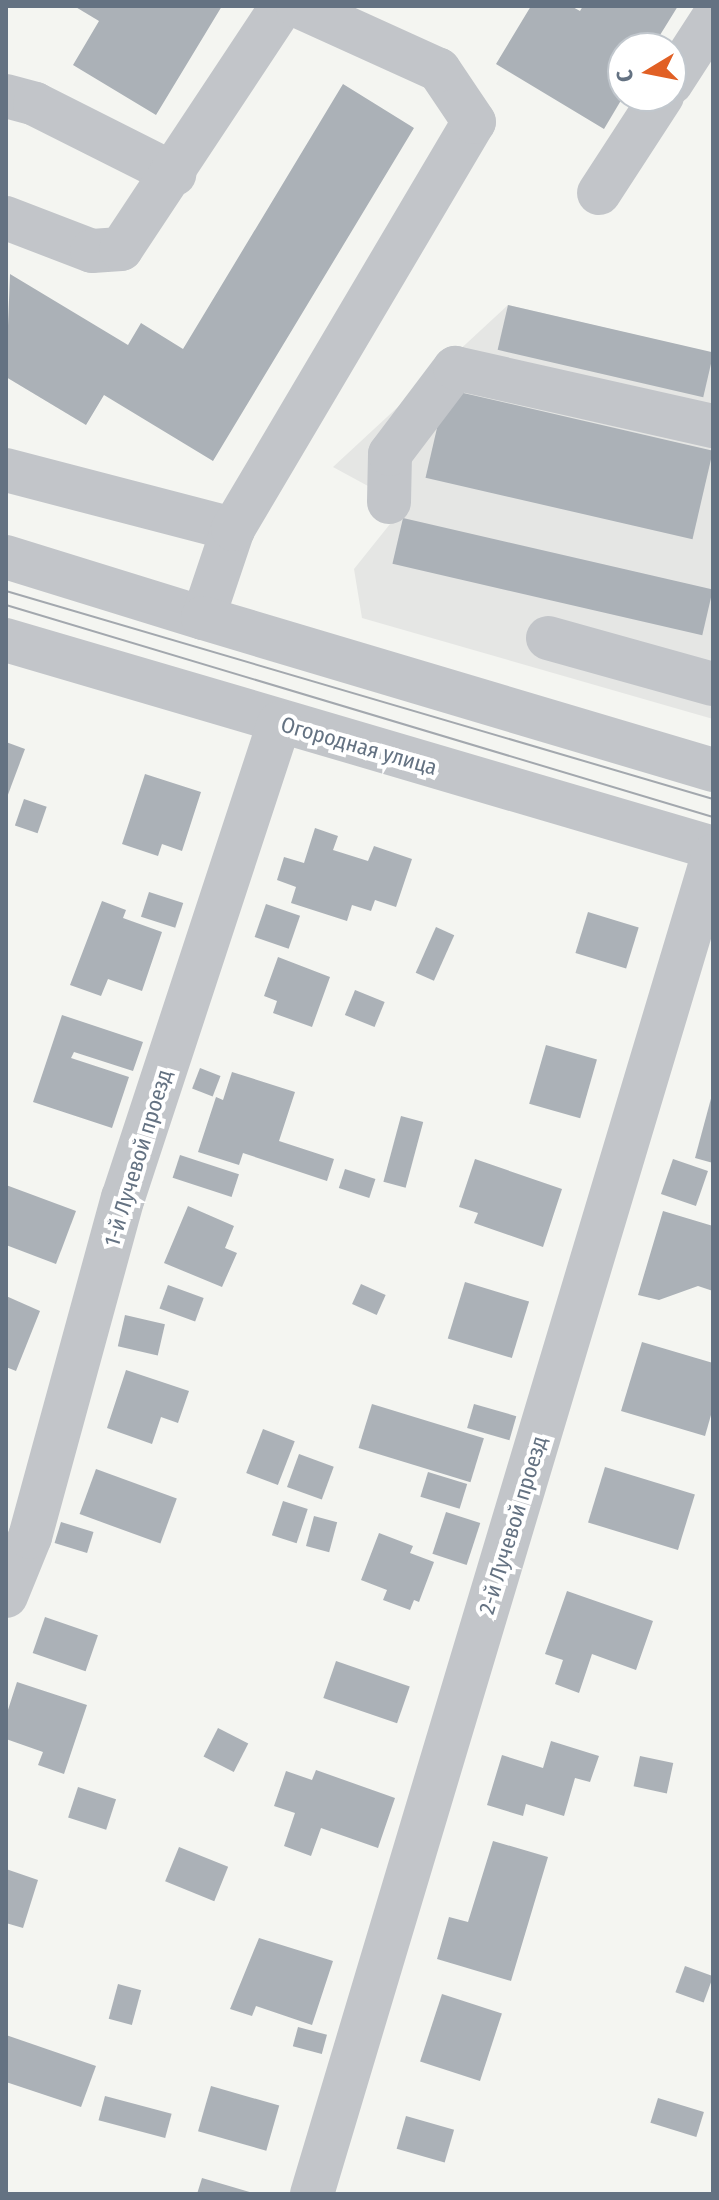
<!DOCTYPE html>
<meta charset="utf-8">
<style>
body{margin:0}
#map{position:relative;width:719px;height:2200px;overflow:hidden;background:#f4f5f1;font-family:"Fira Sans Condensed",sans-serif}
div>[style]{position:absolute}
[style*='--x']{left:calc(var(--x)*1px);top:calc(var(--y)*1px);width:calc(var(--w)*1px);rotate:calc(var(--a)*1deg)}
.built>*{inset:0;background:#e5e6e4}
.building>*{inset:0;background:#abb1b7;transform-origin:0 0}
.minor>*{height:44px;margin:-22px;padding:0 22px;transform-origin:22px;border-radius:22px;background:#c2c5c9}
.tram>*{height:2px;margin:-1px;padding:0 1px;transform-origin:1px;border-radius:1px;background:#a3a8ae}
span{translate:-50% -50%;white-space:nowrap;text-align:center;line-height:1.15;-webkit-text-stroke:8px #fff;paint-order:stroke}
.street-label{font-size:22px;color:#647282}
.frame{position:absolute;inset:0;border:8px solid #647282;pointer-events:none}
.north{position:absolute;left:607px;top:32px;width:80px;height:80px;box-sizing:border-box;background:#fff;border:2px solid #c1c7cd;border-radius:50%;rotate:260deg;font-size:22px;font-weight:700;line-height:32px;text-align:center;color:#647282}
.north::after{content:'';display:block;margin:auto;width:28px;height:36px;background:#e16025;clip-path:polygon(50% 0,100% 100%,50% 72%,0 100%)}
</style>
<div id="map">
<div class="built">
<i style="clip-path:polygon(508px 305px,713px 353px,713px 719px,362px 618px,354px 569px,398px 514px,379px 492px,333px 467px)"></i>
</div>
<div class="building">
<i style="clip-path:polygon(74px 6px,222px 6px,156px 115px,73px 65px,99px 21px)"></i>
<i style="clip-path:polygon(531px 6px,571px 6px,580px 11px,583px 6px,678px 6px,652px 48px,623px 48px,623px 97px,604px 129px,496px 64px)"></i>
<i style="clip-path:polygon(343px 84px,414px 128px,213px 461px,104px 395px,86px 425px,6px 377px,10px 274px,128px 345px,141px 323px,183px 349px)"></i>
<i style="left:508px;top:305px;width:211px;height:46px;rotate:13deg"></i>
<i style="left:446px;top:389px;width:274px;height:91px;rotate:13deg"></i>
<i style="left:403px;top:518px;width:318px;height:47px;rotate:13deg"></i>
<i style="clip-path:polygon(6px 742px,25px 749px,6px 800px)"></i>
<i style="clip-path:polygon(145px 774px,201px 792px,182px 851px,162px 844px,158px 856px,122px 844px)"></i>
<i style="left:24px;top:799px;width:24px;height:28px;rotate:19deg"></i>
<i style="clip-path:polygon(315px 828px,338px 836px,333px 850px,368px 861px,374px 846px,412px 859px,396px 907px,375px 900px,371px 911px,352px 905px,347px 921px,291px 903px,296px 887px,277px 880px,284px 857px,304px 863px)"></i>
<i style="left:149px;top:892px;width:36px;height:26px;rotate:18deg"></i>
<i style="clip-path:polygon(102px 901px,126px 910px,123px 918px,162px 932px,142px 991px,108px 979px,101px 996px,70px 985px)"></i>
<i style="left:266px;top:904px;width:36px;height:35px;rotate:19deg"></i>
<i style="left:588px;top:912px;width:53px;height:43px;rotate:17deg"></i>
<i style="left:436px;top:927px;width:20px;height:50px;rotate:24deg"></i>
<i style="clip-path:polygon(278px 957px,330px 977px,312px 1027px,273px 1013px,277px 1001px,264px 996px)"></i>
<i style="left:355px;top:990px;width:32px;height:27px;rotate:22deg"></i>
<i style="clip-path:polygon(62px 1015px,143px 1042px,133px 1071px,74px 1052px,71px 1058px,129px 1077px,112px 1128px,33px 1102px)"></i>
<i style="left:546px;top:1045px;width:53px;height:61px;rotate:16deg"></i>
<i style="left:200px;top:1068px;width:22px;height:22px;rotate:21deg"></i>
<i style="clip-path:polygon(232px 1072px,295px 1092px,279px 1141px,334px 1159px,327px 1181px,243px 1153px,239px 1165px,198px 1152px,216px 1097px,223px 1100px)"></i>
<i style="clip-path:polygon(713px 1091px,713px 1163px,695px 1158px)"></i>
<i style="left:401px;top:1116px;width:23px;height:68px;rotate:15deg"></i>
<i style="left:180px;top:1155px;width:62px;height:24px;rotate:18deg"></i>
<i style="clip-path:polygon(475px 1159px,562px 1189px,543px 1247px,474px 1223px,478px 1213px,459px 1207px)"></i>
<i style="left:673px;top:1159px;width:37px;height:37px;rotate:19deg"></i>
<i style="left:345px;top:1169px;width:32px;height:20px;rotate:18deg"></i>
<i style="clip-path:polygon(6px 1185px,76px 1211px,56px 1264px,6px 1245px)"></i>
<i style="clip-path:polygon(188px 1206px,234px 1226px,225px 1248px,237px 1253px,222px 1287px,164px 1263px)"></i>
<i style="clip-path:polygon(663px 1211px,713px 1226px,713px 1291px,698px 1286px,659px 1300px,638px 1295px)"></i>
<i style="left:465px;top:1282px;width:67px;height:59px;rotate:17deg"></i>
<i style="left:361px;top:1284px;width:27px;height:22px;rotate:24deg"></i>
<i style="left:168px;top:1285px;width:38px;height:25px;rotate:20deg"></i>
<i style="clip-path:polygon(6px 1296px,40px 1311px,16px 1371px,6px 1367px)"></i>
<i style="left:125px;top:1315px;width:41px;height:32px;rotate:13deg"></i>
<i style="clip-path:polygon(642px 1342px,713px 1363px,713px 1408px,705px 1436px,621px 1411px)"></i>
<i style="clip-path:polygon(126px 1370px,189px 1391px,178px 1423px,161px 1417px,152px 1444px,107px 1428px)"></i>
<i style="left:372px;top:1404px;width:117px;height:46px;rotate:17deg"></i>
<i style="left:474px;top:1404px;width:44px;height:25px;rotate:16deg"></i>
<i style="left:263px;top:1429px;width:34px;height:47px;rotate:21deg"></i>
<i style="left:299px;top:1454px;width:37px;height:35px;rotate:20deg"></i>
<i style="left:605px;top:1467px;width:94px;height:58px;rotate:17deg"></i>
<i style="left:96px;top:1469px;width:86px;height:48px;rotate:20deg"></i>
<i style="left:428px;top:1472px;width:41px;height:26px;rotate:17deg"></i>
<i style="left:283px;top:1501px;width:26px;height:36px;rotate:18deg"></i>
<i style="left:446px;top:1512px;width:36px;height:44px;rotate:18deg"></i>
<i style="left:314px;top:1516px;width:24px;height:31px;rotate:15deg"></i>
<i style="left:61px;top:1522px;width:34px;height:22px;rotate:17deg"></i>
<i style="clip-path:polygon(379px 1533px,413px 1546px,410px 1553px,434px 1562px,419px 1602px,414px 1600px,410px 1610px,383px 1600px,387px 1590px,361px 1580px)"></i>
<i style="clip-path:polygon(567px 1591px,653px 1621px,636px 1670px,592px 1654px,579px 1693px,555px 1684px,563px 1660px,545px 1654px)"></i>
<i style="left:45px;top:1617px;width:56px;height:38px;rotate:19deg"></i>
<i style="left:336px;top:1661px;width:78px;height:39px;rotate:19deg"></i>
<i style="clip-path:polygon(17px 1682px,87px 1705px,64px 1774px,38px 1765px,43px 1752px,6px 1739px,6px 1716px)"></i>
<i style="left:218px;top:1728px;width:34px;height:32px;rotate:27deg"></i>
<i style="clip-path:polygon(551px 1741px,599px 1756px,590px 1782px,575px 1778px,564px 1816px,526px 1804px,523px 1816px,487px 1805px,502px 1755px,543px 1768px)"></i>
<i style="left:640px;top:1756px;width:34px;height:31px;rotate:12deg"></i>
<i style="clip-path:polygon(316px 1770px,395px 1798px,378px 1848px,321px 1828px,311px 1856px,284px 1846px,295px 1813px,274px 1806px,286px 1771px,312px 1780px)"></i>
<i style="left:78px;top:1787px;width:40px;height:32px;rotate:18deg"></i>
<i style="clip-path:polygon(493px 1841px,548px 1857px,511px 1981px,437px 1959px,449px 1917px,468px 1922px)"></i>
<i style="left:179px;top:1847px;width:53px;height:37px;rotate:22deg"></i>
<i style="clip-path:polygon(6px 1869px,38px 1880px,23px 1928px,6px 1923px)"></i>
<i style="clip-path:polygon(259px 1938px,333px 1961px,312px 2025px,256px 2006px,252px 2016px,230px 2009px)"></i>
<i style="left:685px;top:1966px;width:30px;height:28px;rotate:20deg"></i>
<i style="left:118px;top:1984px;width:24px;height:36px;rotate:15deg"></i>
<i style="left:442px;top:1994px;width:63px;height:71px;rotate:18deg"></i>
<i style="left:298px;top:2027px;width:30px;height:20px;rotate:15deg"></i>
<i style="clip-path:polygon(6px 2035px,96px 2066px,81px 2107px,6px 2082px)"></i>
<i style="left:211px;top:2086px;width:71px;height:47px;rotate:16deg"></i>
<i style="left:105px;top:2096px;width:69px;height:25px;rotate:15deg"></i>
<i style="left:658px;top:2098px;width:48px;height:26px;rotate:17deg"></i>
<i style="left:406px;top:2116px;width:50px;height:34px;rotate:16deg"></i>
<i style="clip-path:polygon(202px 2178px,253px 2193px,253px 2194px,197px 2194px)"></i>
</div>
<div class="minor">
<i style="--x:671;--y:83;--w:77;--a:-57.1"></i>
<i style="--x:6;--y:96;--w:30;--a:15"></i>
<i style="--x:35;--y:104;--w:156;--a:26.7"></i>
<i style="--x:599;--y:193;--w:116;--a:-57"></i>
<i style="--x:6;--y:218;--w:92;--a:21"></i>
<i style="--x:92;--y:251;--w:29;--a:-4"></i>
<i style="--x:121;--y:249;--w:291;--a:-56.5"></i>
<i style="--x:6;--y:470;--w:235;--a:14.6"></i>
<i style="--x:389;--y:502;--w:48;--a:-88.8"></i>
<i style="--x:390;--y:454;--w:108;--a:-52.9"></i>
<i style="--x:455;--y:368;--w:264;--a:12.7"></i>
<i style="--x:6;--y:557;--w:206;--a:17.2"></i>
<i style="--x:203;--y:618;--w:94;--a:-71.4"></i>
<i style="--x:233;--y:529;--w:473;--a:-59.4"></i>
<i style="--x:474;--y:122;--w:63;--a:-123.9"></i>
<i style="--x:439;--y:70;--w:155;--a:-155.6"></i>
<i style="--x:203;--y:618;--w:532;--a:16.6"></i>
<i style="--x:548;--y:638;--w:171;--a:15.6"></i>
<i style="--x:6;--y:640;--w:737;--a:16.39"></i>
<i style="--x:6;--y:1596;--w:64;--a:-67.9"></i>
<i style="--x:30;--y:1537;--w:352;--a:-74.7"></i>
<i style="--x:123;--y:1198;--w:500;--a:-71.8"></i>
<i style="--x:312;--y:2194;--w:1397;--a:-73.32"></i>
</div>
<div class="tram">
<i style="--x:6;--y:591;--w:737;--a:16.39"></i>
<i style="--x:6;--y:605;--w:738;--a:16.69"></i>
</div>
<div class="street-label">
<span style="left:359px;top:746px;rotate:16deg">Огородная улица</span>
<span style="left:138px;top:1158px;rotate:-73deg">1-й Лучевой проезд</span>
<span style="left:513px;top:1525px;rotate:-73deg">2-й Лучевой проезд</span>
</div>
<div class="frame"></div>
<div class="north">С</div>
</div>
